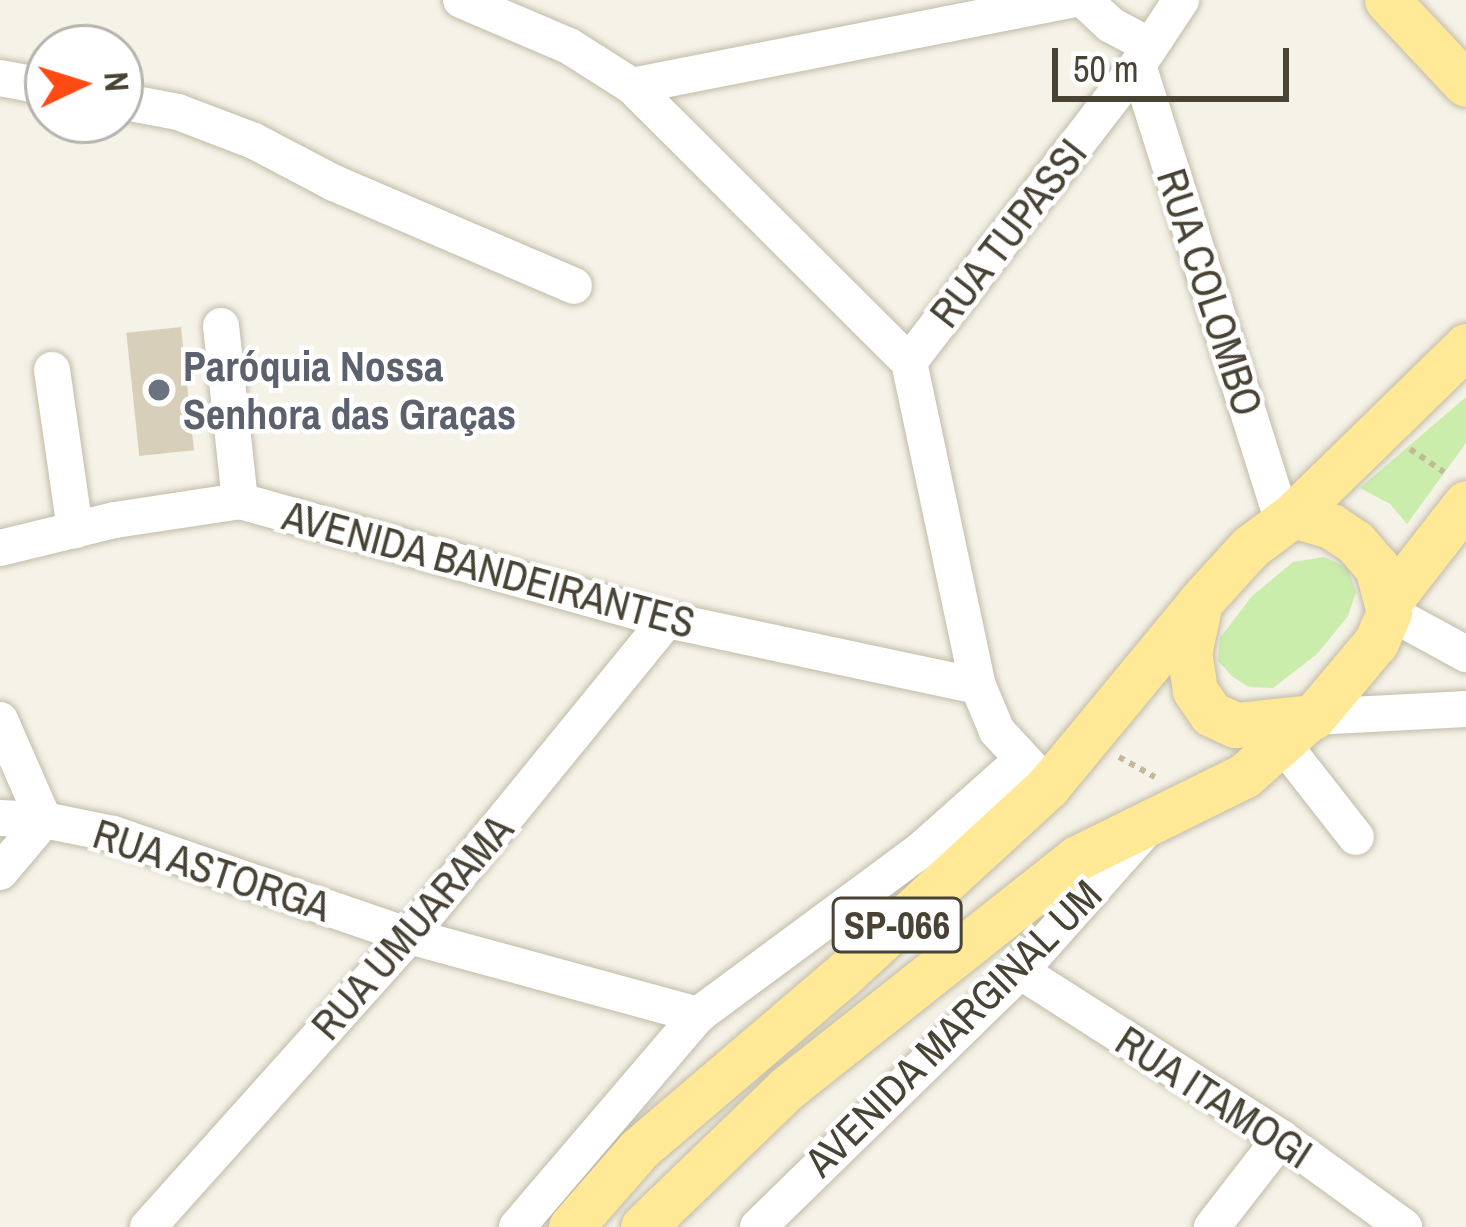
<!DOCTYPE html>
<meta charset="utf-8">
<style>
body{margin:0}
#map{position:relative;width:1466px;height:1227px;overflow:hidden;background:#f5f2e7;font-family:"Archivo Narrow",sans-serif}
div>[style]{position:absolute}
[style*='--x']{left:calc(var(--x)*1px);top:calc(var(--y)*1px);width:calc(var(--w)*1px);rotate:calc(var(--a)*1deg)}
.green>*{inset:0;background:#caedac}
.building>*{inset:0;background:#d8cfbb;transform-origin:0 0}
.path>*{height:6px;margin-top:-3px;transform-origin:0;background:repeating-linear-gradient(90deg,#c4b898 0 6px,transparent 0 12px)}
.roads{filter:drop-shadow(0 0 3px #c1bba8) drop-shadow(0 0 3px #c1bba8)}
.minor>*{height:36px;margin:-18px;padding:0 18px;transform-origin:18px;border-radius:18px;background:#fff}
.major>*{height:45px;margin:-22.5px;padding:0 22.5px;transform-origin:22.5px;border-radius:22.5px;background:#ffe996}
.dots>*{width:33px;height:33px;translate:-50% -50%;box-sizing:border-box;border:6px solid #fff;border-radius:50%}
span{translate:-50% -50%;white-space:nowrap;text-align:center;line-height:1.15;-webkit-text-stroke:9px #fff;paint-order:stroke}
.shield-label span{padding:3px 9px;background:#fff;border:3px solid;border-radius:9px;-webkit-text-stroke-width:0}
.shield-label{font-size:39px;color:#494335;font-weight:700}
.street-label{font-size:42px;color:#494335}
.worship-label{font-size:42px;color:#5b616d;font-weight:700}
.left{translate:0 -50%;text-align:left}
.north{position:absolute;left:24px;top:24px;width:120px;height:120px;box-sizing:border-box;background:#fff;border:3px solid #b6b4ae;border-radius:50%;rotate:86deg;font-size:33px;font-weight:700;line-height:48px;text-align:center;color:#494335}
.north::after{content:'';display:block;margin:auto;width:42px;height:54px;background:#ff4a14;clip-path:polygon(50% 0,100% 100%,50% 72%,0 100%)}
.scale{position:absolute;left:1052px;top:48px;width:237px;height:54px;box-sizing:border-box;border:6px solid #494335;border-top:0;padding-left:15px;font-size:36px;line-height:42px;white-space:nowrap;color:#494335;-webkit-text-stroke:9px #fff;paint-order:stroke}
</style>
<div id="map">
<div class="green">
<i style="clip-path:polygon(1466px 397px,1466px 443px,1407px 524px,1390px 504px,1360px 488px)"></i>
<i style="clip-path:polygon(1324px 557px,1348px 568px,1356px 592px,1348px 616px,1317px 654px,1273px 688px,1249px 687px,1233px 677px,1218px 661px,1220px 638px,1252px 596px,1293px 562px)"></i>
</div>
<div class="building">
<i style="left:181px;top:327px;width:124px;height:55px;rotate:84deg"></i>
</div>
<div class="path">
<i style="--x:1410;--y:449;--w:41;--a:34.1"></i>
<i style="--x:1119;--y:757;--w:41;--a:29.1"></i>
</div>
<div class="roads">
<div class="minor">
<i style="--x:461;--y:0;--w:117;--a:23.1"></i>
<i style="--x:569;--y:46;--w:75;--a:32.4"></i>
<i style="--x:632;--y:86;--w:391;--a:44.9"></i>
<i style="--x:909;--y:362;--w:331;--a:78"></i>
<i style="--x:978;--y:686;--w:49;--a:67.1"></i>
<i style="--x:997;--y:731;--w:75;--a:47.2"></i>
<i style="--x:1084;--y:0;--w:37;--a:43"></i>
<i style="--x:1111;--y:25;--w:44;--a:28.3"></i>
<i style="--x:1138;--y:65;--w:476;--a:72.4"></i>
<i style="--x:0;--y:78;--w:49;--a:10.6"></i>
<i style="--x:632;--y:86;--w:446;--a:-11.1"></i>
<i style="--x:120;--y:101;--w:59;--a:10.7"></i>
<i style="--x:178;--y:112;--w:81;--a:20.9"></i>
<i style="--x:254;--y:141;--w:90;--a:27.7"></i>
<i style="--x:334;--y:183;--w:261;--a:23.2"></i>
<i style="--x:221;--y:326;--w:176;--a:83.8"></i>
<i style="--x:909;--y:362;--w:375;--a:-52.4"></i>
<i style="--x:1138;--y:65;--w:78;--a:-56.5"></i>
<i style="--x:52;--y:370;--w:162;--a:81.8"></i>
<i style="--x:0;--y:548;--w:118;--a:-13.7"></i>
<i style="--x:115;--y:520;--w:126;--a:-8.6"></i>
<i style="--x:240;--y:501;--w:443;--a:15.6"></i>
<i style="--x:667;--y:620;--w:318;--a:12"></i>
<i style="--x:1389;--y:612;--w:88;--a:28.6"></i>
<i style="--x:1313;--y:717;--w:153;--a:-3"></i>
<i style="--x:0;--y:720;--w:109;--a:66.3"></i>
<i style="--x:44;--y:820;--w:68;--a:130.2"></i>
<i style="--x:1283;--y:744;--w:118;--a:51.9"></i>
<i style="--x:0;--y:818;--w:44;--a:2.6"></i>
<i style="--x:44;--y:820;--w:70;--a:11.5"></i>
<i style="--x:113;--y:834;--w:313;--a:19"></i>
<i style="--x:409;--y:936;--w:300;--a:15.3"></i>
<i style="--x:1020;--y:971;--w:310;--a:32.6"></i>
<i style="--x:1281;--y:1138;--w:152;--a:35.9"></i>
<i style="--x:148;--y:1227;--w:391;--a:-48.1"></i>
<i style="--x:409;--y:936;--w:408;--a:-50.8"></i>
<i style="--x:517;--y:1227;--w:279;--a:-49.5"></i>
<i style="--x:698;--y:1015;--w:277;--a:-36.5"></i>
<i style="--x:921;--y:850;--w:135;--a:-41.7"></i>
<i style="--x:758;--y:1227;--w:366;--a:-44.3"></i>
<i style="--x:1020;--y:971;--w:188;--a:-48.4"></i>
<i style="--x:1212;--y:1227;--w:113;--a:-52.2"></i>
</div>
<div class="major">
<i style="--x:1387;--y:0;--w:115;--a:46.8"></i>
<i style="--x:1293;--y:515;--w:40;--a:16"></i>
<i style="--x:1331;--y:526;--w:29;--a:34"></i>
<i style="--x:1355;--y:542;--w:33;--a:49"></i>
<i style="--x:1377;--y:567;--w:47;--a:75.1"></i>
<i style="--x:1389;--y:612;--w:33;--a:113"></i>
<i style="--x:1376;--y:642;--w:98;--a:130"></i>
<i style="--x:1313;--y:717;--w:78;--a:174.1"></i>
<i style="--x:1235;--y:725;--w:26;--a:-155"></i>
<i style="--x:1211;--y:714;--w:29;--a:-124"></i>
<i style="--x:1195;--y:690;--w:36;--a:-99"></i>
<i style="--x:1189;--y:654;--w:53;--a:-78.1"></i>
<i style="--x:1200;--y:602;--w:74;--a:-47.7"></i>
<i style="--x:1250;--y:547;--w:54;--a:-36.7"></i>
<i style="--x:1293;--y:515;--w:242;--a:-44.3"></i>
<i style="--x:1389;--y:602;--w:125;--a:-52.1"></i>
<i style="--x:571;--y:1227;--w:103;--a:-48.9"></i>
<i style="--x:639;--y:1149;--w:272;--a:-40.5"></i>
<i style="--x:846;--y:972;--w:275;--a:-42.6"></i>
<i style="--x:1048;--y:786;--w:239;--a:-50.4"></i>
<i style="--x:643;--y:1227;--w:200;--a:-44"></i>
<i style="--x:787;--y:1088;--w:370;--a:-38.4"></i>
<i style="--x:1077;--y:858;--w:186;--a:-26.2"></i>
<i style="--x:1244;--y:776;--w:83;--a:-41.6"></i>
</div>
</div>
<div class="dots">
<i style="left:159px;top:390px;background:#6b7280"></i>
</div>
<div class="shield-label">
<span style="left:897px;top:925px">SP-066</span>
</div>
<div class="street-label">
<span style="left:1008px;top:233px;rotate:-52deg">RUA TUPASSI</span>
<span style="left:1210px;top:292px;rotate:72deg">RUA COLOMBO</span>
<span style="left:489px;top:569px;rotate:15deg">AVENIDA BANDEIRANTES</span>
<span style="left:212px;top:870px;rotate:18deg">RUA ASTORGA</span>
<span style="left:412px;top:927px;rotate:-49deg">RUA UMUARAMA</span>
<span style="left:953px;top:1028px;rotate:-45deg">AVENIDA MARGINAL UM</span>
<span style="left:1214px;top:1097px;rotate:33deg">RUA ITAMOGI</span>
</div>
<div class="worship-label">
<span class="left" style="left:183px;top:390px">Paróquia Nossa<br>Senhora das Graças</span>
</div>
<div class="north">N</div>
<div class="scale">50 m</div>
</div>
